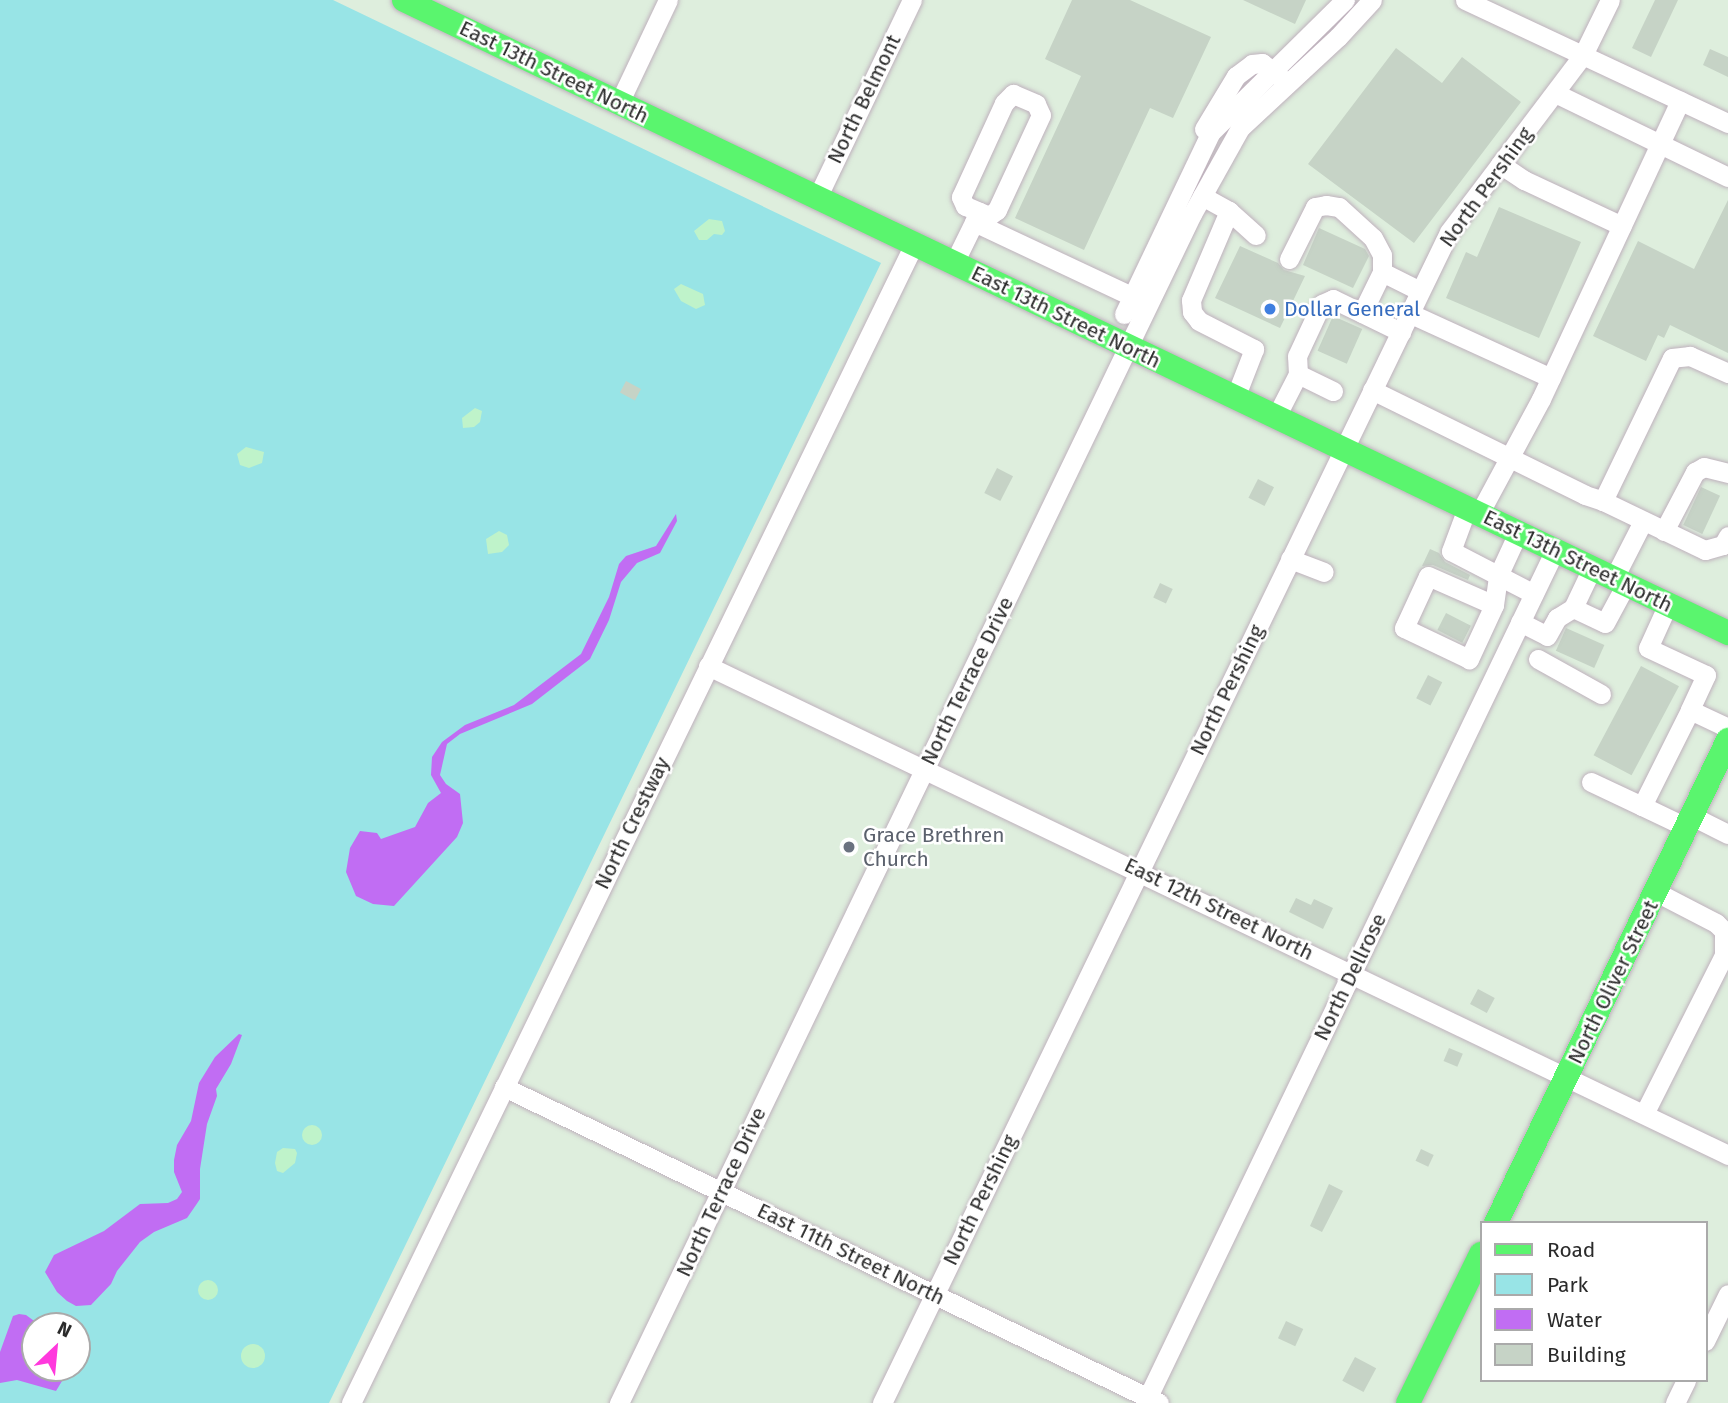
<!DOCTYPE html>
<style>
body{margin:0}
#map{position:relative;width:1728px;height:1403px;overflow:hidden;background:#deeedd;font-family:"Fira Sans",sans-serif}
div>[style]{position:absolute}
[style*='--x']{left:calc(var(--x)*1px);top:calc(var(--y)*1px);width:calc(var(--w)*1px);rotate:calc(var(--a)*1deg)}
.green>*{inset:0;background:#98e4e6}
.sand>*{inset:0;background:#bff3ca}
.round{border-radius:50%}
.water>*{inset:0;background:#c16df3}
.building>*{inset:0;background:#c6d3c6;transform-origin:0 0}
.roads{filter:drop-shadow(0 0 2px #bfb1bd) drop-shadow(0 0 2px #bfb1bd)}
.minor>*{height:19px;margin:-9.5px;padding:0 9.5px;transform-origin:9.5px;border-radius:9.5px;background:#fff}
.major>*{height:24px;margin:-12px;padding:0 12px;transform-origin:12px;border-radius:12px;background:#5af56e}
.dots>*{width:19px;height:19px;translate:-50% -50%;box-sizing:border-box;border:4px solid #fff;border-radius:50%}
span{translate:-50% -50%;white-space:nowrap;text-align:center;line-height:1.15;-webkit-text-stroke:5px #fff;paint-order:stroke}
.street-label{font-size:21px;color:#2b2b2b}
.shop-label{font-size:21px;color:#366cbe}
.left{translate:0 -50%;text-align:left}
.worship-label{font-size:21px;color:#5b616d}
.legend{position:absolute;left:1480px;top:1221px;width:228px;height:161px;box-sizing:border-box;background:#fff;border:2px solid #aaa;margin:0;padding:9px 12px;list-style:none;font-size:21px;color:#2b2b2b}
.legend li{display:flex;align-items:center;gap:14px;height:35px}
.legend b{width:35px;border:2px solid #aaa}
.north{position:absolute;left:21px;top:1312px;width:70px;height:70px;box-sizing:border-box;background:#fff;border:2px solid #aaa;border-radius:50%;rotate:26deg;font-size:19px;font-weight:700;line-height:28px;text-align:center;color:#2b2b2b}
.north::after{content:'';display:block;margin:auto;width:24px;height:32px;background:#ff39dd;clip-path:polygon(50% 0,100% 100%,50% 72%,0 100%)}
</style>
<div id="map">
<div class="green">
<i style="clip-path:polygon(evenodd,0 0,333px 0,881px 263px,329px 1403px,0 1403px,0 0,35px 1326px,77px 1326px,77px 1368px,35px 1368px,35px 1326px)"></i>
</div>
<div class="sand">
<i style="clip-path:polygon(709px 219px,722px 221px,725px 231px,722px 235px,714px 234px,707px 240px,699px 240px,694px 231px)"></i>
<i style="clip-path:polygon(681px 284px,703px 294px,705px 305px,696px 309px,681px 301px,674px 289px)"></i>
<i style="clip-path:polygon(475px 408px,482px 411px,480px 422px,474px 427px,463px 428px,462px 418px)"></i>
<i style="clip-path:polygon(246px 447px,264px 452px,262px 463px,249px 468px,240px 465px,237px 454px)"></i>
<i style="clip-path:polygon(499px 531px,507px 535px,509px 545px,502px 552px,488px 554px,486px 539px)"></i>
<i class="round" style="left:302px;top:1125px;width:20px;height:20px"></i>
<i style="clip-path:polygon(283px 1148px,295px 1149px,297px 1153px,295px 1163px,283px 1173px,277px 1171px,275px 1163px,277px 1152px)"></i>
<i class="round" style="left:198px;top:1280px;width:20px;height:20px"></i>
<i class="round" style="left:241px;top:1344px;width:24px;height:24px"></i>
</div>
<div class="water">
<i style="clip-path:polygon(676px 514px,677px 521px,660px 553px,637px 563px,621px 582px,609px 620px,590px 659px,532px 704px,460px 734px,447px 744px,440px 775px,446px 784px,460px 794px,463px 823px,457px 837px,394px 906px,373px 904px,356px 896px,346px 872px,350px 848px,360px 831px,377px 833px,381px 839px,415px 827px,428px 803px,441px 793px,431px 775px,432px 757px,442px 742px,465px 725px,514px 705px,581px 654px,609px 597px,619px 564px,626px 556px,656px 546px)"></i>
<i style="clip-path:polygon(239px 1034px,242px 1035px,231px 1064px,216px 1089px,217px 1096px,207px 1124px,200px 1169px,200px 1199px,196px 1205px,187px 1218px,154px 1232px,140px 1242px,117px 1271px,111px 1284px,91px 1305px,76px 1306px,67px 1301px,57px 1292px,45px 1272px,54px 1255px,104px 1231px,140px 1204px,168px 1203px,177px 1199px,182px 1192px,174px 1172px,174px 1160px,177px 1145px,191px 1121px,199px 1083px,215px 1057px)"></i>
<i style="clip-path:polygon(19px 1314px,26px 1315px,41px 1326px,35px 1326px,35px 1368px,57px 1368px,62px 1381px,56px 1391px,17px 1380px,0 1383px,0 1352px,13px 1316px)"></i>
</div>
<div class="building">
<i style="clip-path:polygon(1072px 0,1130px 0,1211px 37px,1173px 118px,1150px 108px,1084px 250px,1015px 218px,1081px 76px,1045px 59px)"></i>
<i style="clip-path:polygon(1243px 0,1306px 0,1295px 24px)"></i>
<i style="clip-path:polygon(1655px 0,1678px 0,1651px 57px,1632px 48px)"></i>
<i style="clip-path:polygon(1396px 48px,1442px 83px,1462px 57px,1521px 102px,1414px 243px,1308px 164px)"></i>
<i style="clip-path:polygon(1710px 49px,1728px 57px,1728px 77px,1703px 65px)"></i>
<i style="clip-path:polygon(1728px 200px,1728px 353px,1670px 325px,1664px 338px,1658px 335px,1646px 361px,1593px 336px,1638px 241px,1694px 269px)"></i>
<i style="clip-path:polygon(1499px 207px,1581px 242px,1539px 338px,1446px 298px,1466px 252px,1477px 257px)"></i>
<i style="clip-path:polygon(1319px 228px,1365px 249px,1369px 256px,1353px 288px,1303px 265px)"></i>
<i style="clip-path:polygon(1240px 246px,1278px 263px,1284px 270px,1305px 276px,1280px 328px,1215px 298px)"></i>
<i style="left:1333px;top:316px;width:32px;height:38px;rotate:24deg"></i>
<i style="left:626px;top:381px;width:17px;height:13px;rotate:28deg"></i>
<i style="left:997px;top:468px;width:18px;height:28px;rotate:27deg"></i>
<i style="left:1258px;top:479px;width:18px;height:21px;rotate:27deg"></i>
<i style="left:1701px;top:487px;width:21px;height:42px;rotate:25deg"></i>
<i style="clip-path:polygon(1430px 549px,1439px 553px,1445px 562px,1470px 575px,1468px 580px,1433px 565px,1422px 566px)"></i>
<i style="left:1160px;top:583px;width:14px;height:16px;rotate:25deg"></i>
<i style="left:1446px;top:613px;width:28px;height:19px;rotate:27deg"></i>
<i style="left:1566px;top:628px;width:42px;height:25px;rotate:24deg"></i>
<i style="left:1641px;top:666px;width:43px;height:101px;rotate:28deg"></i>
<i style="left:1428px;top:675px;width:16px;height:26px;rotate:27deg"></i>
<i style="clip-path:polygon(1296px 898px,1311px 905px,1314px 899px,1333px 908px,1323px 929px,1289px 912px)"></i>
<i style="left:1478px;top:989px;width:19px;height:17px;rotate:28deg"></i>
<i style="left:1449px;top:1048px;width:15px;height:14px;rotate:23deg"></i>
<i style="left:1421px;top:1149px;width:14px;height:13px;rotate:25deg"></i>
<i style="clip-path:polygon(1329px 1184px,1343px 1191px,1322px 1232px,1310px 1226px)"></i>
<i style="left:1286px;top:1321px;width:19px;height:19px;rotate:25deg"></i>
<i style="left:1355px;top:1357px;width:24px;height:27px;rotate:28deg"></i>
</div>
<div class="roads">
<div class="minor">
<i style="--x:1465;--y:0;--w:290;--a:25.1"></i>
<i style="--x:1555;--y:93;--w:192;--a:25.9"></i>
<i style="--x:1013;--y:94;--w:25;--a:23"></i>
<i style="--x:1036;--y:104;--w:12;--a:66"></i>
<i style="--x:1041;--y:115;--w:105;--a:114.9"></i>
<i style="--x:997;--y:210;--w:10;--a:143"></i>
<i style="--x:989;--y:216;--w:26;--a:-157"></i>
<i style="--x:965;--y:206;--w:10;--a:-114"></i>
<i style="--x:961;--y:197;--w:103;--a:-65.4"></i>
<i style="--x:1004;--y:103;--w:13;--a:-45"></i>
<i style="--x:619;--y:103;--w:114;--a:-64.6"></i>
<i style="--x:1204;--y:129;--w:62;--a:-58.9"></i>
<i style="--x:1236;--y:76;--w:20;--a:-37"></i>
<i style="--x:1252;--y:64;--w:10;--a:-6"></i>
<i style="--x:1262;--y:63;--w:24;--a:38"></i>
<i style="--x:1500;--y:164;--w:29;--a:34"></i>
<i style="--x:1524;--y:180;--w:108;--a:25.1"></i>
<i style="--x:1202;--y:196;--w:31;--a:29"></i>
<i style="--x:1229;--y:211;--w:97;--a:113.1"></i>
<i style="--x:1191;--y:300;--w:12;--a:85"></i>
<i style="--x:1192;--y:312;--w:11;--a:52"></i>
<i style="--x:1199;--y:321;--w:62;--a:27"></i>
<i style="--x:1254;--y:349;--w:53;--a:111.2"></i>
<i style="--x:817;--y:198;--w:220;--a:-64.4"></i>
<i style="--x:1229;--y:211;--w:36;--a:42"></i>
<i style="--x:974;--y:222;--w:186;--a:25.2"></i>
<i style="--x:1289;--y:259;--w:58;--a:-63.4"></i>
<i style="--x:1315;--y:207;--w:11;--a:-10"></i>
<i style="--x:1326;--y:205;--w:13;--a:9"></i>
<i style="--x:1339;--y:207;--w:46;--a:42.4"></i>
<i style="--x:1373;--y:238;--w:19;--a:62"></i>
<i style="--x:1382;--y:255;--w:17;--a:90"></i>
<i style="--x:954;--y:263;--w:57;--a:-63.9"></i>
<i style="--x:1362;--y:313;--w:46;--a:-64"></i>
<i style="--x:1382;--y:272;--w:42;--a:26.6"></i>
<i style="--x:1409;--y:313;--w:156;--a:24.6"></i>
<i style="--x:1124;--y:314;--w:202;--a:-64.5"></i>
<i style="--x:1211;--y:132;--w:188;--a:-44.6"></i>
<i style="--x:1728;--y:373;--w:42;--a:-155.9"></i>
<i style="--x:1690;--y:356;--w:18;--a:174"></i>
<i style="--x:1672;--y:358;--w:159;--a:115.8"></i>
<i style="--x:1603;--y:501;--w:113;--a:25.7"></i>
<i style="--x:1705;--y:550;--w:19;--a:-16"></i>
<i style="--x:1723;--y:545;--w:10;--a:-61"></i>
<i style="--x:1298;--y:374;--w:18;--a:-93"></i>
<i style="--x:1297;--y:356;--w:50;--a:-65"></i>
<i style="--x:1318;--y:311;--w:8;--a:-60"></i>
<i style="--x:1322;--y:304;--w:12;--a:-24"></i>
<i style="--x:1333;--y:299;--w:76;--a:25.9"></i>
<i style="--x:1372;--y:390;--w:237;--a:26.2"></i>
<i style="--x:1585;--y:495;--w:19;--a:18"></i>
<i style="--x:1276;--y:417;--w:48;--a:-62.9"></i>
<i style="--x:1298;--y:374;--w:39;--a:26"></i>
<i style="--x:1467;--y:508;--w:46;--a:110.4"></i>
<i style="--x:1451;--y:551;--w:93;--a:27.4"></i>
<i style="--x:1479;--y:514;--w:131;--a:-61.7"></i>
<i style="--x:1541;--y:399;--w:329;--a:-65"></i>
<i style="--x:1664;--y:531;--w:67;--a:-62.3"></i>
<i style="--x:1695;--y:472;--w:10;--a:-29"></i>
<i style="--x:1704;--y:467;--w:25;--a:14"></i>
<i style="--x:1290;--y:559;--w:36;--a:21"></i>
<i style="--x:1592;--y:568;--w:44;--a:115.4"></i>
<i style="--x:1573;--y:608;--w:35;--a:25"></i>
<i style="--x:1605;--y:623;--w:44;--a:-61.7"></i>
<i style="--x:1614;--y:578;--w:64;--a:-63"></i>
<i style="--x:1668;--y:604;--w:48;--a:114.4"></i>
<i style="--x:1648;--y:648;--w:64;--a:25"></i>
<i style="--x:1706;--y:675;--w:38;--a:115"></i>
<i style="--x:1690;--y:710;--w:42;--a:25.3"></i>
<i style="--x:1494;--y:605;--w:60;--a:114.8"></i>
<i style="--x:1469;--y:659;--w:72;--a:-154.5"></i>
<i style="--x:1404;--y:628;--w:57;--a:-65.2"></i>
<i style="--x:1428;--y:576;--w:72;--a:23.7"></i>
<i style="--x:1494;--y:605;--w:29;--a:-82"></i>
<i style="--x:1498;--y:576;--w:47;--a:-65.1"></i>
<i style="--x:1520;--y:622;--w:30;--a:27"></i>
<i style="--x:1547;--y:636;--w:21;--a:-61"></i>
<i style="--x:1557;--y:618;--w:19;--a:-32"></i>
<i style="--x:1538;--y:659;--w:72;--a:29.1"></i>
<i style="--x:708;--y:666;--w:1131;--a:25.61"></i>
<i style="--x:1591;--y:782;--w:56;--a:25.2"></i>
<i style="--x:1692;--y:816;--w:40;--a:26.6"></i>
<i style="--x:1686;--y:827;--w:49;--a:-154.5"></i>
<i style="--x:1642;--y:806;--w:107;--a:-63.4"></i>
<i style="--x:504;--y:1087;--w:727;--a:25.75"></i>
<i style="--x:1644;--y:1114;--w:178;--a:-63.3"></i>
<i style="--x:1724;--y:955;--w:24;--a:-90"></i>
<i style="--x:1724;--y:931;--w:11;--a:-135"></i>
<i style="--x:1716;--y:923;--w:68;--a:-152.7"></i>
<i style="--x:1705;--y:1341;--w:52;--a:-63.9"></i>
<i style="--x:351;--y:1403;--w:1289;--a:-64.09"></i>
<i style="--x:619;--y:1403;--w:1320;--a:-64.27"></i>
<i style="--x:1192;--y:214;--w:98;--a:-60.8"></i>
<i style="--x:1240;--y:128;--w:134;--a:-42.9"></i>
<i style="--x:1338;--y:37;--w:50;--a:-47.4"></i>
<i style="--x:882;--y:1403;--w:1301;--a:-64.16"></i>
<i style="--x:1449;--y:232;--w:222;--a:-52.9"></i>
<i style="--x:1583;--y:55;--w:61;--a:-63.9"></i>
<i style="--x:1145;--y:1403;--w:946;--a:-64.33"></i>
<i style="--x:1675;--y:1403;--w:25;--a:-64"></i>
</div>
<div class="major">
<i style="--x:404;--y:0;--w:1468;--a:25.55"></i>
<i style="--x:1496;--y:1223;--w:536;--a:-64.34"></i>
<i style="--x:1408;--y:1403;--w:166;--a:-63.9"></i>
</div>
</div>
<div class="dots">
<i style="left:1270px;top:309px;background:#3f7fe0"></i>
<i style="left:849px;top:847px;background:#6b7280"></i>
</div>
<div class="street-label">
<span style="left:554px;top:72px;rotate:26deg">East 13th Street North</span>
<span style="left:864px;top:99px;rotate:-64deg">North Belmont</span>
<span style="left:1486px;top:187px;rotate:-54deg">North Pershing</span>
<span style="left:1066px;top:317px;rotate:26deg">East 13th Street North</span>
<span style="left:1578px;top:561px;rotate:26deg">East 13th Street North</span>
<span style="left:967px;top:681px;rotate:-64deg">North Terrace Drive</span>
<span style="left:1227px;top:690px;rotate:-64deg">North Pershing</span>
<span style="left:632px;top:823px;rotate:-64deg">North Crestway</span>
<span style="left:1219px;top:909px;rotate:26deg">East 12th Street North</span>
<span style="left:1350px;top:977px;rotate:-64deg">North Dellrose</span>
<span style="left:1613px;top:982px;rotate:-64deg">North Oliver Street</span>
<span style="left:721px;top:1192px;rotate:-65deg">North Terrace Drive</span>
<span style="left:980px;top:1200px;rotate:-64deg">North Pershing</span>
<span style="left:851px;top:1254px;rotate:26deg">East 11th Street North</span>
</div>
<div class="shop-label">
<span class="left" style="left:1284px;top:309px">Dollar General</span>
</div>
<div class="worship-label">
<span class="left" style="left:863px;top:847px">Grace Brethren<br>Church</span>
</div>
<ul class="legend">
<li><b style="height:9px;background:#5af56e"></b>Road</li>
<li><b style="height:19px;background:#98e4e6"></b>Park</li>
<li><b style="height:19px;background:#c16df3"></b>Water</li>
<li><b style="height:19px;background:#c6d3c6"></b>Building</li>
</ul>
<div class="north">N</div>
</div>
